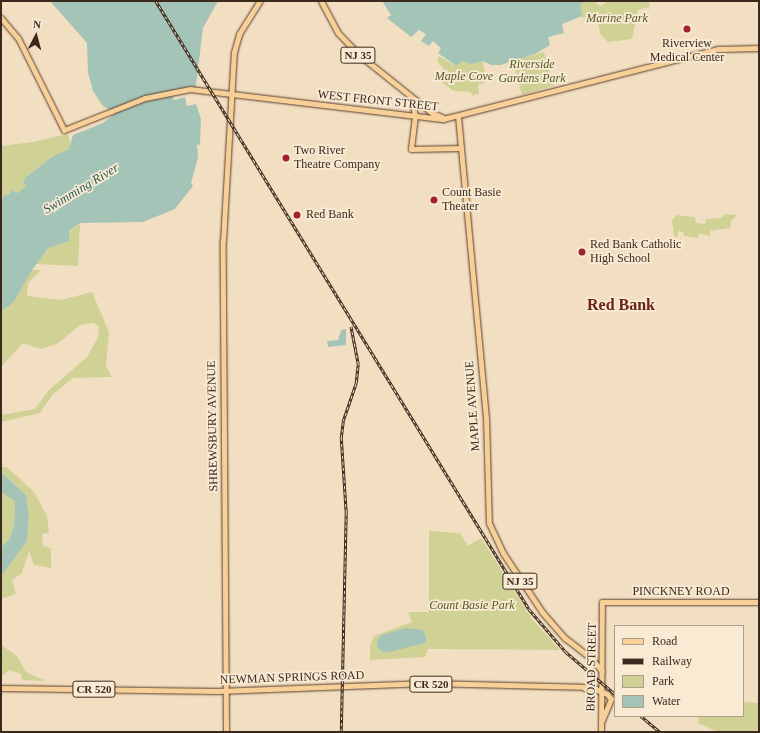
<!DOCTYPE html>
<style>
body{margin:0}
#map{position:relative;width:760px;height:733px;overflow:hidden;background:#f2dfc2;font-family:Georgia,serif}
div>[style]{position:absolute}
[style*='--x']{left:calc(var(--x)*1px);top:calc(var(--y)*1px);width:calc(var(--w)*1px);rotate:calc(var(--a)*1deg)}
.green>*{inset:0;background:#d0d195;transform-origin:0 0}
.water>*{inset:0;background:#a5c4b8}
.roads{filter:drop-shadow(0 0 1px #5b3d2c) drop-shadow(0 0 1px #5b3d2c)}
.major>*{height:5px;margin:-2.5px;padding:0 2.5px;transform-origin:2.5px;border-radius:2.5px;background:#f7d097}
.rail>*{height:2.5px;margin-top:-1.25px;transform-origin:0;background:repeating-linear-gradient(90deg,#f8ead3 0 3px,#3c291d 0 6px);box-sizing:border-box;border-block:1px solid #3c291d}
.dots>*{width:11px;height:11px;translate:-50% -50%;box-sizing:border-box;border:2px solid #f8ead3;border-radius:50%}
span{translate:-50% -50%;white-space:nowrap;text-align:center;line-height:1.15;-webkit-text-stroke:3.5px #f8ead3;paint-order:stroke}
.shield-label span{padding:1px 3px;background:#f8ead3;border:1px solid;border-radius:3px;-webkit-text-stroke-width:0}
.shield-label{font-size:11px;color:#3c291d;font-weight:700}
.park-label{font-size:12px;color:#515a22;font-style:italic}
.poi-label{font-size:12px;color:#3c291d}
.left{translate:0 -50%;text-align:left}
.street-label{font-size:12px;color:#3c291d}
.water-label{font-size:13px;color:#2b5d55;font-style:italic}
.district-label{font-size:16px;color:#6c2219;font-weight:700}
.frame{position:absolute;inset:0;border:2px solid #3c291d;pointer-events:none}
.legend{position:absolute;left:614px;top:625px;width:130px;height:92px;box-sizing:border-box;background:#f8ead3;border:1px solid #ad9d8a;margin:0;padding:5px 7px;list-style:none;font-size:12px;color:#3c291d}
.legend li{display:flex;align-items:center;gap:8px;height:20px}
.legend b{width:20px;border:1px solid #ad9d8a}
.north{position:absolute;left:16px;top:16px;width:40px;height:40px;-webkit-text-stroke:3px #f8ead3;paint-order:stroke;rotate:6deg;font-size:11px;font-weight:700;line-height:16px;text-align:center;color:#3c291d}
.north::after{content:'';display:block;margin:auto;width:14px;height:18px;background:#3c291d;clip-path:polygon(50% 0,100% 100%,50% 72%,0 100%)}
</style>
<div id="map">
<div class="green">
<i style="clip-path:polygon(585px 1px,593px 1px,600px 6px,608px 1px,649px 1px,650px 7px,638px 10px,632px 39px,608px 42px,600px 34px,597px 14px,582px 18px,580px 5px)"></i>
<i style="left:544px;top:52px;width:35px;height:33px;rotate:74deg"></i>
<i style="clip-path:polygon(439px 56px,455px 66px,464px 61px,483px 61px,486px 83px,478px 85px,479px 94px,474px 94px,475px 98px,470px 92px,453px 91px,437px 78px,444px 69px,437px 61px)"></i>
<i style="clip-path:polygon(68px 134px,71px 145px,69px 149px,38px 168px,25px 178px,23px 183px,26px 186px,18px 193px,12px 190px,9px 195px,4px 195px,1px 202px,1px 146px,33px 142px)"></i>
<i style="clip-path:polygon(726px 214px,737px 215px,731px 221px,730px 228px,710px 231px,710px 236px,699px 233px,698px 238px,684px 236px,683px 232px,678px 231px,677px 238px,674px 236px,672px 221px,676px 215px,695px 217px,696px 223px,705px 224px,706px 219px,721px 218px)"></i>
<i style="clip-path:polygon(80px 223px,78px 266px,36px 264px,48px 248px,69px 241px,69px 232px)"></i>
<i style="clip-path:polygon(32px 270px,41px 270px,28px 283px,27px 296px,61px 300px,92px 292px,109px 332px,106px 366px,112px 377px,73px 378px,52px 395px,40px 413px,1px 422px,1px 415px,35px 409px,48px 391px,88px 356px,98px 337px,99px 327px,94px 323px,80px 325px,57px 344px,40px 349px,23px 343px,1px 367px,1px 312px,14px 302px)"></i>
<i style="clip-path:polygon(1px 467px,7px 467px,34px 492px,47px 516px,49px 533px,42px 534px,43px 546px,51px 548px,51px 568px,34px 565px,29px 551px,22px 573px,12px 580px,16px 594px,1px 599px,1px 577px,27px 541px,29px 516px,26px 495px,1px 472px)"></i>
<i style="clip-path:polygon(1px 492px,15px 501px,14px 526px,9px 540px,1px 547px)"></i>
<i style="clip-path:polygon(429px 531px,460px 533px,468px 546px,481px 538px,532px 619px,560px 650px,428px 649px,425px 657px,370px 660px,370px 646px,374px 636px,412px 622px,408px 612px,429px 612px)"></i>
<i style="clip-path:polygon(1px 645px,17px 656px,26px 672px,46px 681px,22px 680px,21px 674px,9px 670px,1px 677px)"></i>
<i style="clip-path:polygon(743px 702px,759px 703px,759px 732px,718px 732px,698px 723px,699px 716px,743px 716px)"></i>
</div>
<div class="water">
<i style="clip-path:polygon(50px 1px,218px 1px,203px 28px,196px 85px,191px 92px,172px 96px,174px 100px,185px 97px,187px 106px,196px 104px,201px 119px,200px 145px,197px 144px,198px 158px,191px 183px,193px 186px,175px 209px,143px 222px,80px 223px,69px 231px,69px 241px,48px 248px,32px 270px,14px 302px,1px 312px,1px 202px,4px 195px,9px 195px,12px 190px,18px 193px,26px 186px,23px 183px,25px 178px,52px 157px,69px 149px,73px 135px,103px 123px,116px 113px,103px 106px,93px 91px,88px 73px,87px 43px)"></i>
<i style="clip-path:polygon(382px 1px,585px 1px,580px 5px,582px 16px,562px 24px,564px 33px,548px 37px,550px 45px,535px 54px,501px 65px,491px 65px,483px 61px,470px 64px,463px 61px,456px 66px,438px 53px,441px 48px,433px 41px,429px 46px,421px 41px,426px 34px,419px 30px,411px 37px,387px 18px,391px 15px)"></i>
<i style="clip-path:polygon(346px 329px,346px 345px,328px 347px,327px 341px,338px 340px,341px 330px)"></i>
<i style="clip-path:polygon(1px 472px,26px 495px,29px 516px,27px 541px,1px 577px,1px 547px,9px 540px,14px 526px,15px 501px,1px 492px)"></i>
<i style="clip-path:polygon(406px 628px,423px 630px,427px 640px,425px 643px,390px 652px,383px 652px,378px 648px,377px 641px,381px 635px)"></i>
</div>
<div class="roads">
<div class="major">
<i style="--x:321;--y:1;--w:36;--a:62"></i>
<i style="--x:338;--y:33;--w:29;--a:46"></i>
<i style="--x:358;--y:54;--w:95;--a:38.6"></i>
<i style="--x:432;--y:113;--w:11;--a:22"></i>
<i style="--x:1;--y:18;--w:26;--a:50"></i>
<i style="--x:18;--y:38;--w:103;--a:63.4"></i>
<i style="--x:64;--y:130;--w:87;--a:-21.6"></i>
<i style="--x:145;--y:98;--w:46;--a:-11.3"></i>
<i style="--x:190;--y:89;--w:255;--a:6.8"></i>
<i style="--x:443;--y:119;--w:284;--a:-14.3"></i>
<i style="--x:718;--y:49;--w:41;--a:-1.4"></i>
<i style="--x:412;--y:98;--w:18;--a:81"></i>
<i style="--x:415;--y:116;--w:33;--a:97"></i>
<i style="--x:411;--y:149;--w:50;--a:-1.1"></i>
<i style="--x:458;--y:116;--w:303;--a:84.7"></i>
<i style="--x:486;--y:418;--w:105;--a:88.4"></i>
<i style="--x:489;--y:523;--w:33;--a:65"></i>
<i style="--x:503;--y:553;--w:71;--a:56.5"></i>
<i style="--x:542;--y:612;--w:35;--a:49"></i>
<i style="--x:565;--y:638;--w:33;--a:38"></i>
<i style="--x:591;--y:658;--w:17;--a:50"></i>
<i style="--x:1;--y:688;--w:217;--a:0.8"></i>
<i style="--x:218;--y:691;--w:209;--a:-2.2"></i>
<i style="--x:427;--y:683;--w:165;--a:1.4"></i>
<i style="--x:592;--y:687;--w:17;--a:25"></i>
<i style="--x:607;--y:694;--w:6;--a:51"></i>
<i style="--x:611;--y:699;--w:25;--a:113"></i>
<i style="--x:584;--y:688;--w:17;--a:10"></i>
<i style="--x:226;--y:732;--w:491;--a:-90.4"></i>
<i style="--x:223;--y:241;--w:189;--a:-86.7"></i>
<i style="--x:234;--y:52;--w:19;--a:-74"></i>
<i style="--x:239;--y:34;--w:39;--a:-58"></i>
<i style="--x:601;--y:732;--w:130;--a:-89.6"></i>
<i style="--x:602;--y:602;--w:157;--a:0"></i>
</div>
</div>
<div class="rail">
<i style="--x:156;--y:1;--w:713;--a:58.47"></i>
<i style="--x:529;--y:609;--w:57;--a:49.3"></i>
<i style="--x:566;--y:652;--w:65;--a:40.6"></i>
<i style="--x:641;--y:716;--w:25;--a:40"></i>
<i style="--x:341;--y:732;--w:219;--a:-88.7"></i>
<i style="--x:346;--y:513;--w:75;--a:-93.8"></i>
<i style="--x:341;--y:438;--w:17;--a:-83"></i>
<i style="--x:343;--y:421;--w:40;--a:-71.1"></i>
<i style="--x:356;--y:383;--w:19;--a:-84"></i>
<i style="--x:358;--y:364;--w:38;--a:-101"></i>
</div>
<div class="dots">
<i style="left:687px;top:29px;background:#a12330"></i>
<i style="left:286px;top:158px;background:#a12330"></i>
<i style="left:434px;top:200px;background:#a12330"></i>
<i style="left:297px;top:215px;background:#a12330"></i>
<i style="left:582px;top:252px;background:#a12330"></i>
</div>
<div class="shield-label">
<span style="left:358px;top:55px">NJ 35</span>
<span style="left:520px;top:581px">NJ 35</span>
<span style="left:431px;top:684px">CR 520</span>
<span style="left:94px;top:689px">CR 520</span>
</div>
<div class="park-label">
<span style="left:617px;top:19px">Marine Park</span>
<span style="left:532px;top:72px">Riverside<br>Gardens Park</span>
<span style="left:464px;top:77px">Maple Cove</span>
<span style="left:472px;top:606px">Count Basie Park</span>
</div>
<div class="poi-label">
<span style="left:687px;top:51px">Riverview<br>Medical Center</span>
<span class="left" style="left:294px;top:158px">Two River<br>Theatre Company</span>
<span class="left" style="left:442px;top:200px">Count Basie<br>Theater</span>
<span class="left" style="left:306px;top:215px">Red Bank</span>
<span class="left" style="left:590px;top:252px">Red Bank Catholic<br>High School</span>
</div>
<div class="street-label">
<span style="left:378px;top:101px;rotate:6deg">WEST FRONT STREET</span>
<span style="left:473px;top:406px;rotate:-94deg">MAPLE AVENUE</span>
<span style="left:213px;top:426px;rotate:-91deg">SHREWSBURY AVENUE</span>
<span style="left:681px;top:592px">PINCKNEY ROAD</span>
<span style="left:592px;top:667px;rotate:-89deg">BROAD STREET</span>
<span style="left:292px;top:678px;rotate:-2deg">NEWMAN SPRINGS ROAD</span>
</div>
<div class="water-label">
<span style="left:81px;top:189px;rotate:-31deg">Swimming River</span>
</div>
<div class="district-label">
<span style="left:621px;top:305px">Red Bank</span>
</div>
<div class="frame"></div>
<ul class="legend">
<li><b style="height:5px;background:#f7d097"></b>Road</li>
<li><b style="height:5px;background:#3c291d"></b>Railway</li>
<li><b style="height:11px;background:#d0d195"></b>Park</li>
<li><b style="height:11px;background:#a5c4b8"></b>Water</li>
</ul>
<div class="north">N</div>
</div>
